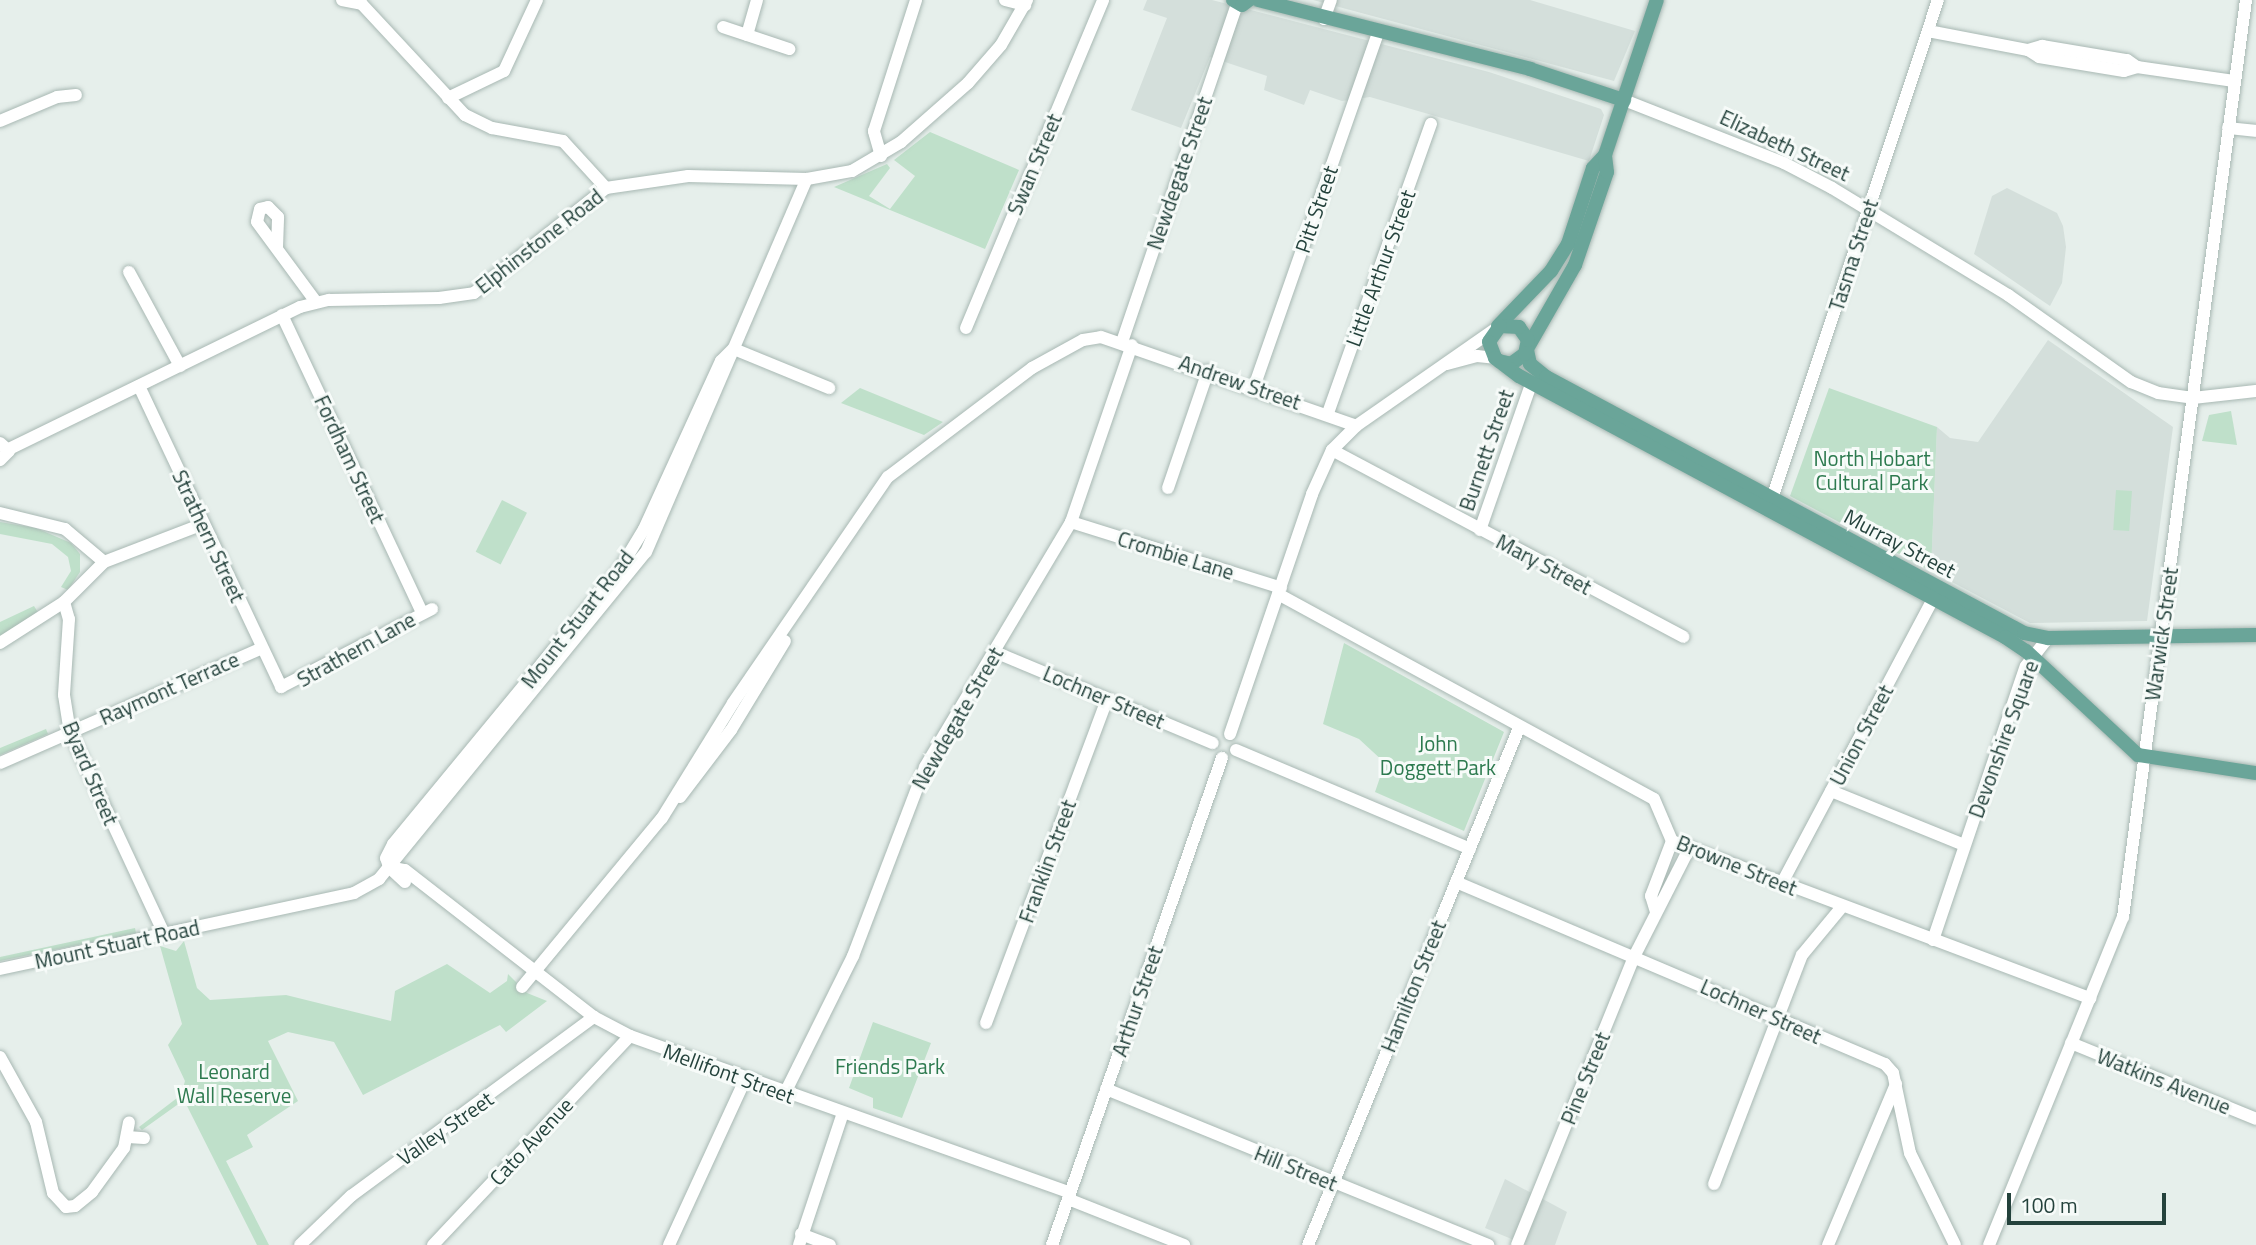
<!DOCTYPE html>
<style>
body{margin:0}
#map{position:relative;width:2256px;height:1245px;overflow:hidden;background:#e6efeb;font-family:"Titillium Web",sans-serif}
div>[style]{position:absolute}
[style*='--x']{left:calc(var(--x)*1px);top:calc(var(--y)*1px);width:calc(var(--w)*1px);rotate:calc(var(--a)*1deg)}
.built>*{inset:0;background:#d4dfdb}
.green>*{inset:0;background:#bfe0ca;transform-origin:0 0}
.roads{filter:drop-shadow(0 0 2px #a8b8b3) drop-shadow(0 0 2px #a8b8b3)}
.minor>*{height:12px;margin:-6px;padding:0 6px;transform-origin:6px;border-radius:6px;background:#fff}
.major>*{height:14px;margin:-7px;padding:0 7px;transform-origin:7px;border-radius:7px;background:#6aa599}
span{translate:-50% -50%;white-space:nowrap;text-align:center;line-height:1.15;-webkit-text-stroke:6px #f7fbf9;paint-order:stroke}
.street-label{font-size:21px;color:#24423c}
.park-label{font-size:21px;color:#2d7a4f}
.scale{position:absolute;left:2007px;top:1193px;width:159px;height:32px;box-sizing:border-box;border:4px solid #24423c;border-top:0;padding-left:9px;font-size:21px;line-height:24px;white-space:nowrap;color:#24423c;-webkit-text-stroke:5px #f7fbf9;paint-order:stroke}
</style>
<div id="map">
<div class="built">
<i style="clip-path:polygon(1147px 0,1212px 0,1489px 72px,1601px 109px,1604px 115px,1589px 161px,1370px 97px,1342px 101px,1310px 90px,1304px 105px,1264px 90px,1267px 76px,1210px 57px,1181px 128px,1131px 110px,1167px 18px,1143px 10px)"></i>
<i style="clip-path:polygon(1313px 0,1530px 0,1635px 31px,1614px 81px)"></i>
<i style="clip-path:polygon(2007px 188px,2057px 213px,2063px 226px,2066px 247px,2062px 283px,2050px 306px,1974px 254px,1992px 196px)"></i>
<i style="clip-path:polygon(2048px 340px,2173px 427px,2147px 621px,2030px 623px,1931px 571px,1937px 427px,1950px 438px,1978px 442px)"></i>
<i style="clip-path:polygon(1505px 1179px,1567px 1212px,1555px 1245px,1526px 1245px,1485px 1228px)"></i>
</div>
<div class="green">
<i style="clip-path:polygon(930px 132px,1019px 170px,985px 249px,834px 187px,887px 164px,890px 168px,869px 196px,890px 209px,915px 176px,894px 160px)"></i>
<i style="clip-path:polygon(860px 388px,943px 422px,924px 435px,841px 403px)"></i>
<i style="clip-path:polygon(1829px 388px,1937px 427px,1931px 571px,1790px 496px)"></i>
<i style="clip-path:polygon(2231px 411px,2237px 445px,2202px 441px,2209px 415px)"></i>
<i style="left:2116px;top:490px;width:16px;height:40px;rotate:4deg"></i>
<i style="left:502px;top:500px;width:28px;height:58px;rotate:27deg"></i>
<i style="clip-path:polygon(0 522px,36px 528px,71px 543px,80px 554px,80px 572px,68px 590px,61px 587px,71px 571px,68px 557px,52px 544px,0 534px)"></i>
<i style="clip-path:polygon(34px 606px,39px 614px,0 637px,0 622px)"></i>
<i style="clip-path:polygon(1344px 643px,1504px 732px,1464px 831px,1375px 792px,1385px 763px,1359px 739px,1323px 724px)"></i>
<i style="clip-path:polygon(46px 729px,48px 734px,0 755px,0 748px)"></i>
<i style="clip-path:polygon(135px 928px,136px 933px,0 961px,0 957px)"></i>
<i style="clip-path:polygon(184px 941px,197px 988px,210px 1000px,286px 995px,391px 1021px,395px 991px,447px 964px,490px 993px,507px 981px,508px 974px,527px 993px,547px 1001px,506px 1032px,500px 1025px,363px 1095px,334px 1042px,288px 1032px,268px 1041px,298px 1101px,247px 1135px,253px 1147px,226px 1161px,269px 1245px,257px 1245px,184px 1100px,142px 1130px,139px 1127px,181px 1095px,185px 1081px,168px 1045px,182px 1024px,160px 946px,176px 951px)"></i>
<i style="clip-path:polygon(873px 1022px,931px 1043px,902px 1118px,873px 1108px,873px 1098px,849px 1088px)"></i>
</div>
<div class="roads">
<div class="minor">
<i style="--x:342;--y:0;--w:20;--a:11"></i>
<i style="--x:358;--y:0;--w:157;--a:47.1"></i>
<i style="--x:465;--y:115;--w:30;--a:26"></i>
<i style="--x:492;--y:128;--w:72;--a:10.4"></i>
<i style="--x:563;--y:141;--w:64;--a:47.5"></i>
<i style="--x:1005;--y:0;--w:21;--a:14"></i>
<i style="--x:1324;--y:19;--w:20;--a:-70"></i>
<i style="--x:723;--y:27;--w:70;--a:18.4"></i>
<i style="--x:1928;--y:31;--w:102;--a:10.8"></i>
<i style="--x:2028;--y:50;--w:15;--a:-16"></i>
<i style="--x:2042;--y:46;--w:86;--a:9.4"></i>
<i style="--x:2127;--y:60;--w:12;--a:35"></i>
<i style="--x:747;--y:35;--w:36;--a:-74"></i>
<i style="--x:2028;--y:50;--w:13;--a:32"></i>
<i style="--x:2039;--y:57;--w:86;--a:9.4"></i>
<i style="--x:2124;--y:71;--w:14;--a:-17"></i>
<i style="--x:2137;--y:67;--w:98;--a:8.2"></i>
<i style="--x:448;--y:98;--w:62;--a:-25.7"></i>
<i style="--x:504;--y:71;--w:78;--a:-65.1"></i>
<i style="--x:1624;--y:100;--w:172;--a:21.5"></i>
<i style="--x:1784;--y:163;--w:54;--a:27.5"></i>
<i style="--x:1832;--y:188;--w:206;--a:31.3"></i>
<i style="--x:2008;--y:295;--w:151;--a:35.3"></i>
<i style="--x:2131;--y:382;--w:29;--a:22"></i>
<i style="--x:2158;--y:393;--w:35;--a:8"></i>
<i style="--x:2193;--y:398;--w:63;--a:-6.3"></i>
<i style="--x:0;--y:121;--w:62;--a:-22.8"></i>
<i style="--x:57;--y:97;--w:19;--a:-6"></i>
<i style="--x:2228;--y:128;--w:28;--a:6"></i>
<i style="--x:881;--y:156;--w:26;--a:-106"></i>
<i style="--x:874;--y:131;--w:138;--a:-72.2"></i>
<i style="--x:277;--y:248;--w:31;--a:-88"></i>
<i style="--x:278;--y:217;--w:14;--a:-135"></i>
<i style="--x:268;--y:207;--w:8;--a:166"></i>
<i style="--x:260;--y:209;--w:13;--a:103"></i>
<i style="--x:257;--y:222;--w:99;--a:53.6"></i>
<i style="--x:129;--y:272;--w:107;--a:61.5"></i>
<i style="--x:282;--y:315;--w:329;--a:64.8"></i>
<i style="--x:966;--y:328;--w:355;--a:-67.3"></i>
<i style="--x:1122;--y:342;--w:357;--a:-71.2"></i>
<i style="--x:734;--y:349;--w:103;--a:22.3"></i>
<i style="--x:1447;--y:364;--w:31;--a:-15"></i>
<i style="--x:1477;--y:356;--w:18;--a:6"></i>
<i style="--x:139;--y:386;--w:333;--a:64.7"></i>
<i style="--x:281;--y:687;--w:170;--a:-27.3"></i>
<i style="--x:1254;--y:387;--w:376;--a:-70.7"></i>
<i style="--x:1328;--y:413;--w:307;--a:-70.4"></i>
<i style="--x:0;--y:443;--w:12;--a:42"></i>
<i style="--x:9;--y:451;--w:13;--a:135"></i>
<i style="--x:9;--y:449;--w:324;--a:-26"></i>
<i style="--x:300;--y:307;--w:30;--a:-14"></i>
<i style="--x:329;--y:300;--w:110;--a:-1"></i>
<i style="--x:439;--y:298;--w:35;--a:-8"></i>
<i style="--x:474;--y:293;--w:169;--a:-38.5"></i>
<i style="--x:606;--y:188;--w:83;--a:-8.3"></i>
<i style="--x:688;--y:176;--w:119;--a:1.4"></i>
<i style="--x:807;--y:179;--w:46;--a:-10.1"></i>
<i style="--x:852;--y:171;--w:57;--a:-30.6"></i>
<i style="--x:901;--y:142;--w:89;--a:-41.4"></i>
<i style="--x:968;--y:83;--w:50;--a:-49"></i>
<i style="--x:1001;--y:45;--w:52;--a:-60"></i>
<i style="--x:1332;--y:450;--w:398;--a:28"></i>
<i style="--x:1168;--y:488;--w:124;--a:-71.1"></i>
<i style="--x:1769;--y:508;--w:535;--a:-71.6"></i>
<i style="--x:0;--y:513;--w:67;--a:13.8"></i>
<i style="--x:65;--y:529;--w:51;--a:40.2"></i>
<i style="--x:1071;--y:522;--w:220;--a:17.4"></i>
<i style="--x:1480;--y:530;--w:155;--a:-70.7"></i>
<i style="--x:1278;--y:594;--w:428;--a:28.6"></i>
<i style="--x:1654;--y:799;--w:46;--a:66.8"></i>
<i style="--x:1672;--y:841;--w:447;--a:20.6"></i>
<i style="--x:64;--y:602;--w:18;--a:74"></i>
<i style="--x:69;--y:619;--w:76;--a:93.8"></i>
<i style="--x:64;--y:695;--w:37;--a:81"></i>
<i style="--x:70;--y:732;--w:223;--a:65"></i>
<i style="--x:0;--y:643;--w:76;--a:-32.6"></i>
<i style="--x:64;--y:602;--w:57;--a:-45"></i>
<i style="--x:104;--y:562;--w:106;--a:-21"></i>
<i style="--x:995;--y:652;--w:236;--a:22.7"></i>
<i style="--x:1230;--y:734;--w:254;--a:-71.1"></i>
<i style="--x:1312;--y:494;--w:48;--a:-65.6"></i>
<i style="--x:1332;--y:450;--w:34;--a:-45"></i>
<i style="--x:1356;--y:426;--w:169;--a:-34.9"></i>
<i style="--x:1236;--y:750;--w:254;--a:22.9"></i>
<i style="--x:0;--y:763;--w:286;--a:-23.7"></i>
<i style="--x:1831;--y:791;--w:144;--a:22.1"></i>
<i style="--x:680;--y:797;--w:84;--a:-52.7"></i>
<i style="--x:731;--y:730;--w:104;--a:-58.8"></i>
<i style="--x:389;--y:867;--w:16;--a:11"></i>
<i style="--x:405;--y:870;--w:239;--a:37.9"></i>
<i style="--x:594;--y:1017;--w:41;--a:27.8"></i>
<i style="--x:630;--y:1036;--w:467;--a:19.6"></i>
<i style="--x:405;--y:882;--w:22;--a:-137"></i>
<i style="--x:389;--y:867;--w:9;--a:-108"></i>
<i style="--x:386;--y:858;--w:16;--a:-63"></i>
<i style="--x:393;--y:844;--w:359;--a:-50.5"></i>
<i style="--x:621;--y:567;--w:44;--a:-58.8"></i>
<i style="--x:644;--y:529;--w:185;--a:-65.4"></i>
<i style="--x:721;--y:361;--w:17;--a:-45"></i>
<i style="--x:1456;--y:882;--w:466;--a:23"></i>
<i style="--x:1885;--y:1064;--w:12;--a:48"></i>
<i style="--x:1893;--y:1073;--w:82;--a:78"></i>
<i style="--x:1910;--y:1153;--w:102;--a:63.9"></i>
<i style="--x:1782;--y:883;--w:331;--a:-62"></i>
<i style="--x:1656;--y:912;--w:17;--a:-107"></i>
<i style="--x:1651;--y:896;--w:59;--a:-69.1"></i>
<i style="--x:1933;--y:940;--w:289;--a:-71.3"></i>
<i style="--x:2026;--y:666;--w:36;--a:-52"></i>
<i style="--x:0;--y:969;--w:362;--a:-12.1"></i>
<i style="--x:354;--y:893;--w:29;--a:-29"></i>
<i style="--x:379;--y:879;--w:422;--a:-50.8"></i>
<i style="--x:646;--y:552;--w:406;--a:-66.7"></i>
<i style="--x:522;--y:987;--w:219;--a:-50.4"></i>
<i style="--x:662;--y:818;--w:135;--a:-58.3"></i>
<i style="--x:733;--y:703;--w:274;--a:-55.6"></i>
<i style="--x:888;--y:477;--w:181;--a:-37.1"></i>
<i style="--x:1032;--y:368;--w:58;--a:-28.8"></i>
<i style="--x:1083;--y:340;--w:18;--a:-9"></i>
<i style="--x:1101;--y:337;--w:270;--a:19.2"></i>
<i style="--x:986;--y:1023;--w:346;--a:-69.5"></i>
<i style="--x:2071;--y:1043;--w:200;--a:22.3"></i>
<i style="--x:0;--y:1057;--w:74;--a:61"></i>
<i style="--x:36;--y:1122;--w:73;--a:76.5"></i>
<i style="--x:53;--y:1193;--w:19;--a:47"></i>
<i style="--x:66;--y:1207;--w:9;--a:-6"></i>
<i style="--x:75;--y:1206;--w:22;--a:-39"></i>
<i style="--x:92;--y:1192;--w:54;--a:-54"></i>
<i style="--x:124;--y:1148;--w:26;--a:-79"></i>
<i style="--x:1106;--y:1089;--w:413;--a:22.2"></i>
<i style="--x:785;--y:1093;--w:153;--a:-63.6"></i>
<i style="--x:853;--y:956;--w:202;--a:-69.1"></i>
<i style="--x:925;--y:767;--w:285;--a:-59.2"></i>
<i style="--x:1071;--y:522;--w:187;--a:-71"></i>
<i style="--x:128;--y:1137;--w:16;--a:4"></i>
<i style="--x:1714;--y:1184;--w:245;--a:-69"></i>
<i style="--x:1802;--y:955;--w:61;--a:-50.3"></i>
<i style="--x:1068;--y:1199;--w:125;--a:21.6"></i>
<i style="--x:801;--y:1234;--w:31;--a:21"></i>
<i style="--x:300;--y:1245;--w:71;--a:-43.9"></i>
<i style="--x:351;--y:1196;--w:302;--a:-36.4"></i>
<i style="--x:433;--y:1245;--w:287;--a:-46.7"></i>
<i style="--x:669;--y:1245;--w:182;--a:-65.3"></i>
<i style="--x:799;--y:1245;--w:139;--a:-71.6"></i>
<i style="--x:1052;--y:1245;--w:516;--a:-70.76"></i>
<i style="--x:1308;--y:1245;--w:558;--a:-67.8"></i>
<i style="--x:1517;--y:1245;--w:313;--a:-67.9"></i>
<i style="--x:1635;--y:955;--w:121;--a:-63"></i>
<i style="--x:1828;--y:1245;--w:175;--a:-67.1"></i>
<i style="--x:1989;--y:1245;--w:354;--a:-67.8"></i>
<i style="--x:2123;--y:917;--w:925;--a:-82.36"></i>
</div>
<div class="major">
<i style="--x:1233;--y:0;--w:10;--a:29"></i>
<i style="--x:1242;--y:5;--w:9;--a:-36"></i>
<i style="--x:1258;--y:0;--w:281;--a:14.2"></i>
<i style="--x:1530;--y:69;--w:99;--a:18.3"></i>
<i style="--x:1498;--y:326;--w:76;--a:-46.1"></i>
<i style="--x:1551;--y:271;--w:32;--a:-58"></i>
<i style="--x:1568;--y:244;--w:80;--a:-71.8"></i>
<i style="--x:1593;--y:168;--w:18;--a:-47"></i>
<i style="--x:1605;--y:155;--w:163;--a:-71.5"></i>
<i style="--x:1528;--y:347;--w:95;--a:-60.2"></i>
<i style="--x:1575;--y:265;--w:98;--a:-71"></i>
<i style="--x:1607;--y:172;--w:17;--a:-97"></i>
<i style="--x:1527;--y:350;--w:14;--a:78"></i>
<i style="--x:1530;--y:364;--w:21;--a:39"></i>
<i style="--x:1546;--y:377;--w:542;--a:28.17"></i>
<i style="--x:2024;--y:633;--w:25;--a:12"></i>
<i style="--x:2048;--y:638;--w:208;--a:-0.8"></i>
<i style="--x:1499;--y:361;--w:12;--a:14"></i>
<i style="--x:1511;--y:364;--w:17;--a:-36"></i>
<i style="--x:1525;--y:354;--w:14;--a:-78"></i>
<i style="--x:1528;--y:340;--w:16;--a:-125"></i>
<i style="--x:1519;--y:327;--w:19;--a:-177"></i>
<i style="--x:1500;--y:326;--w:19;--a:125"></i>
<i style="--x:1489;--y:342;--w:17;--a:69"></i>
<i style="--x:1495;--y:358;--w:30;--a:37"></i>
<i style="--x:1519;--y:376;--w:552;--a:28.24"></i>
<i style="--x:2005;--y:637;--w:25;--a:34"></i>
<i style="--x:2026;--y:651;--w:153;--a:42.9"></i>
<i style="--x:2138;--y:755;--w:119;--a:8.7"></i>
</div>
</div>
<div class="street-label">
<span style="left:1785px;top:145px;rotate:25deg">Elizabeth Street</span>
<span style="left:1034px;top:164px;rotate:-67deg">Swan Street</span>
<span style="left:1179px;top:173px;rotate:-71deg">Newdegate Street</span>
<span style="left:1316px;top:209px;rotate:-71deg">Pitt Street</span>
<span style="left:539px;top:241px;rotate:-38deg">Elphinstone Road</span>
<span style="left:1853px;top:255px;rotate:-72deg">Tasma Street</span>
<span style="left:1380px;top:268px;rotate:-70deg">Little Arthur Street</span>
<span style="left:1240px;top:382px;rotate:19deg">Andrew Street</span>
<span style="left:1486px;top:450px;rotate:-71deg">Burnett Street</span>
<span style="left:350px;top:459px;rotate:65deg">Fordham Street</span>
<span style="left:209px;top:536px;rotate:65deg">Strathern Street</span>
<span style="left:1900px;top:543px;rotate:28deg">Murray Street</span>
<span style="left:1176px;top:555px;rotate:17deg">Crombie Lane</span>
<span style="left:1544px;top:564px;rotate:28deg">Mary Street</span>
<span style="left:577px;top:619px;rotate:-52deg">Mount Stuart Road</span>
<span style="left:2161px;top:634px;rotate:-82deg">Warwick Street</span>
<span style="left:356px;top:649px;rotate:-29deg">Strathern Lane</span>
<span style="left:169px;top:688px;rotate:-24deg">Raymont Terrace</span>
<span style="left:1104px;top:697px;rotate:23deg">Lochner Street</span>
<span style="left:957px;top:718px;rotate:-60deg">Newdegate Street</span>
<span style="left:1861px;top:735px;rotate:-62deg">Union Street</span>
<span style="left:2003px;top:739px;rotate:-70deg">Devonshire Square</span>
<span style="left:91px;top:773px;rotate:67deg">Byard Street</span>
<span style="left:1047px;top:861px;rotate:-70deg">Franklin Street</span>
<span style="left:1737px;top:865px;rotate:22deg">Browne Street</span>
<span style="left:117px;top:944px;rotate:-12deg">Mount Stuart Road</span>
<span style="left:1413px;top:986px;rotate:-68deg">Hamilton Street</span>
<span style="left:1137px;top:1001px;rotate:-71deg">Arthur Street</span>
<span style="left:1761px;top:1011px;rotate:24deg">Lochner Street</span>
<span style="left:729px;top:1073px;rotate:20deg">Mellifont Street</span>
<span style="left:1585px;top:1078px;rotate:-68deg">Pine Street</span>
<span style="left:2164px;top:1081px;rotate:22deg">Watkins Avenue</span>
<span style="left:445px;top:1128px;rotate:-35deg">Valley Street</span>
<span style="left:531px;top:1141px;rotate:-47deg">Cato Avenue</span>
<span style="left:1296px;top:1168px;rotate:22deg">Hill Street</span>
</div>
<div class="park-label">
<span style="left:1872px;top:470px">North Hobart<br>Cultural Park</span>
<span style="left:1438px;top:755px">John<br>Doggett Park</span>
<span style="left:890px;top:1066px">Friends Park</span>
<span style="left:234px;top:1083px">Leonard<br>Wall Reserve</span>
</div>
<div class="scale">100 m</div>
</div>
